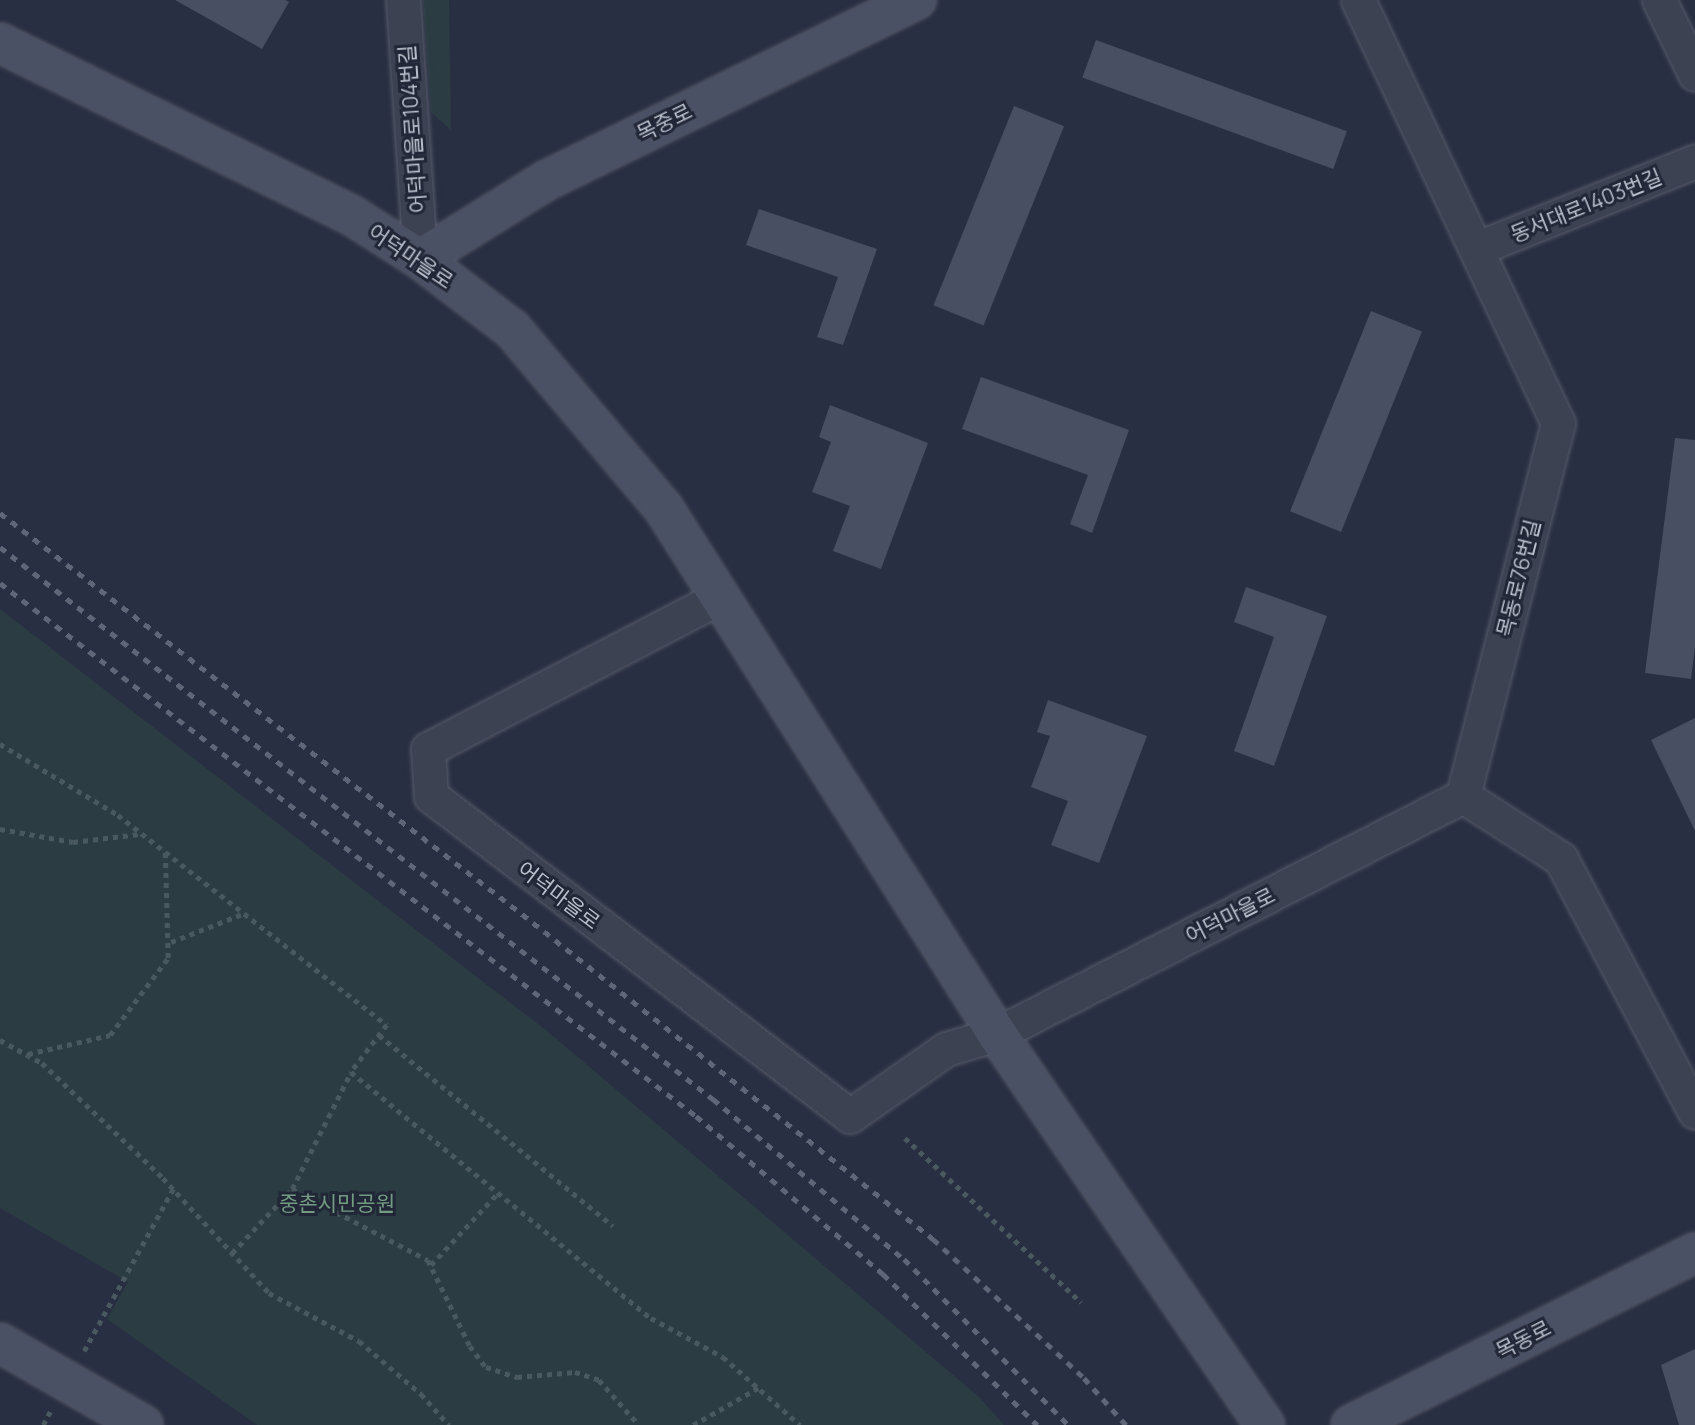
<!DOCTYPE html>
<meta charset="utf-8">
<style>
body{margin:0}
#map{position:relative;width:1695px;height:1425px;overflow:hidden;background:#292f42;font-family:Manrope,"Noto Sans KR",sans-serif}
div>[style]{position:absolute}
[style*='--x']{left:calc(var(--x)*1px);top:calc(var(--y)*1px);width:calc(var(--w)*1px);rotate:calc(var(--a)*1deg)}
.green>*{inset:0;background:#2b3c43}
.building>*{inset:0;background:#484f63;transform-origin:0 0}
.path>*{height:4.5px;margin-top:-2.25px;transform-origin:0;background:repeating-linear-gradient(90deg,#49595f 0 5px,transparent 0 10px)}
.roads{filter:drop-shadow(0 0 2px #555a69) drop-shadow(0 0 2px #555a69)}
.street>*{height:33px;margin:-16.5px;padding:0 16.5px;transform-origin:16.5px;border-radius:16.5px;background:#3d4252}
.secondary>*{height:38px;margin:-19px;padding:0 19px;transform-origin:19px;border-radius:19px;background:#4b5164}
.rail>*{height:5px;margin-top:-2.5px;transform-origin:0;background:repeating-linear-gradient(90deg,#5f6678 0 7px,transparent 0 14px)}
span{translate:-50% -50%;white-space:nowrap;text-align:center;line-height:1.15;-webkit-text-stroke:6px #212737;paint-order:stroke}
.street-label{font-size:21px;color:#babecb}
.park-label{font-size:21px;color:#739b82}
</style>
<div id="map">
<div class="green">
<i style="clip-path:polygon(423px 0,449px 0,451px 130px,431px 112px)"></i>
<i style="clip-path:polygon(0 609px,547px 1031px,979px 1397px,1004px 1425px,257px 1425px,107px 1319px,128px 1282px,0 1208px)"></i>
</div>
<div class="building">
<i style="clip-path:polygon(175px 0,285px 0,289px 2px,262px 49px)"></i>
<i style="left:1096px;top:40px;width:267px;height:40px;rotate:20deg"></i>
<i style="left:1014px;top:106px;width:54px;height:215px;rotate:22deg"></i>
<i style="clip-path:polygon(759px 209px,877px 249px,843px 345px,817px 337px,838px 277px,746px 245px)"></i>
<i style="left:1371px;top:311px;width:55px;height:216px;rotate:22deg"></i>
<i style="clip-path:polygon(981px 377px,1129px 430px,1092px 533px,1070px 524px,1088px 475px,962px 429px)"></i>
<i style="clip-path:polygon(830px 405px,928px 443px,881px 569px,833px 551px,850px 506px,812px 492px,831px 442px,819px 437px)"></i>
<i style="clip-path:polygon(1675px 438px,1695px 440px,1695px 647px,1691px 679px,1645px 673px)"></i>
<i style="clip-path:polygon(1246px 587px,1327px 616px,1274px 766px,1234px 751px,1274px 637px,1234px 622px)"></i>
<i style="clip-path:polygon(1048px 700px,1147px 736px,1099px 863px,1051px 845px,1068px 801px,1031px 787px,1050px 736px,1037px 732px)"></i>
<i style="clip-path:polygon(1695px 718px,1695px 831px,1651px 740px)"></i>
<i style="clip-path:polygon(1695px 1349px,1695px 1425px,1679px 1425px,1661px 1365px)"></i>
</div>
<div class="path">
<i style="--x:0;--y:744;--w:138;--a:31"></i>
<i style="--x:118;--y:815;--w:341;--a:38"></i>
<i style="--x:387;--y:1025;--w:59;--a:127.5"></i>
<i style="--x:351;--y:1072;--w:388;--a:39.4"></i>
<i style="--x:651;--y:1318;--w:82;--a:28.4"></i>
<i style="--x:723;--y:1357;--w:103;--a:41.4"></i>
<i style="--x:0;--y:829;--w:74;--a:10.1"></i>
<i style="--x:73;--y:842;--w:67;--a:-6.8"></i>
<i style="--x:171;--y:942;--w:79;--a:-21.4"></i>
<i style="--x:379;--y:1035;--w:302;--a:39.2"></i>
<i style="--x:0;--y:1040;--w:48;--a:28.7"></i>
<i style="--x:42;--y:1063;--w:167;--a:43.5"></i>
<i style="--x:163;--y:1178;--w:156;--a:47.3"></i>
<i style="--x:269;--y:1293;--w:102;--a:28.1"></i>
<i style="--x:359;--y:1341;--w:82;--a:40.5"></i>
<i style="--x:421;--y:1394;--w:42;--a:47.9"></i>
<i style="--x:28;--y:1054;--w:84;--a:-13"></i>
<i style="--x:110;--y:1035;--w:96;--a:-53"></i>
<i style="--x:168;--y:958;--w:107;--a:-91.6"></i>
<i style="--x:905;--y:1138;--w:241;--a:43"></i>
<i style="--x:292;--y:1189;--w:153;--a:27.6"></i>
<i style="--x:428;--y:1260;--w:96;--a:64"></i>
<i style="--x:470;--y:1346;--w:26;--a:53"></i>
<i style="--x:486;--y:1367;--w:33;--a:18"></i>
<i style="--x:517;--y:1377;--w:58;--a:-4.9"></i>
<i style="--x:575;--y:1372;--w:25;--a:18"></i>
<i style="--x:599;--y:1380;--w:60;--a:48.4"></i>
<i style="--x:232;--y:1253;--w:88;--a:-46.8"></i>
<i style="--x:292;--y:1189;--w:131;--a:-63.2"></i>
<i style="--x:431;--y:1265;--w:98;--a:-47.1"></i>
<i style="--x:84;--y:1351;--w:185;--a:-61.2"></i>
<i style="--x:43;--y:1425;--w:17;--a:-62"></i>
<i style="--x:693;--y:1425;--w:75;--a:-29.6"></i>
</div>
<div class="roads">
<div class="street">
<i style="--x:403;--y:0;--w:260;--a:86.2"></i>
<i style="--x:1358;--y:0;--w:468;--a:64.7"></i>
<i style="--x:1558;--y:423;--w:385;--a:104.3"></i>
<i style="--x:1463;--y:796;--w:117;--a:32.7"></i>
<i style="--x:1561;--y:859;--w:286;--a:62.1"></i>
<i style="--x:1659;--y:0;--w:82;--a:64.1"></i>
<i style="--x:1478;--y:248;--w:234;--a:-21.8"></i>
<i style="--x:718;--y:598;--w:327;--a:152.5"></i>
<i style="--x:428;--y:749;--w:47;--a:86.3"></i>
<i style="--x:431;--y:796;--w:527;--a:37.37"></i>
<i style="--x:850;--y:1116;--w:117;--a:-34.9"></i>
<i style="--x:946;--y:1049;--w:53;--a:-16.4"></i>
<i style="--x:997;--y:1034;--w:523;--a:-27.05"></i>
</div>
<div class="secondary">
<i style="--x:0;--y:43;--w:391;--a:26.1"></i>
<i style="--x:351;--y:215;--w:82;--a:32.5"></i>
<i style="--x:420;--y:259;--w:116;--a:37.3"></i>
<i style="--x:512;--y:329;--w:236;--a:49.8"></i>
<i style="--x:664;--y:509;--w:622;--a:57.61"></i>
<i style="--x:997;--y:1034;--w:474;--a:55.6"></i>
<i style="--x:420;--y:259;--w:150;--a:-31.9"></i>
<i style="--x:547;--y:180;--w:411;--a:-26"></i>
<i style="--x:0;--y:1343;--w:165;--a:29.8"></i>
<i style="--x:1351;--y:1425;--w:385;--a:-26.6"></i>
</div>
</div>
<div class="rail">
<i style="--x:0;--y:513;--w:658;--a:37.53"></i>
<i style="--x:522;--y:914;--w:524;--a:38.34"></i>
<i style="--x:933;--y:1239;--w:205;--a:42.6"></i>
<i style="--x:1084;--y:1378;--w:63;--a:48.2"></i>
<i style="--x:0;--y:547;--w:902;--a:37.75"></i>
<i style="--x:713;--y:1099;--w:249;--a:40"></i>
<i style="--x:904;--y:1259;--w:233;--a:45.3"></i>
<i style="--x:0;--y:583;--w:877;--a:37.45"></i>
<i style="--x:696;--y:1116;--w:245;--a:40.2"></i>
<i style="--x:883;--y:1274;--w:216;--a:44.4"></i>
</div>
<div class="street-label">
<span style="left:664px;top:122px;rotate:-26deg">목중로</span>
<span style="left:412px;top:129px;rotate:-94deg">어덕마을로104번길</span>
<span style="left:1586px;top:205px;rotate:-22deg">동서대로1403번길</span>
<span style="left:411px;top:256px;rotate:34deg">어덕마을로</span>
<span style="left:1518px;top:578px;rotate:-76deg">목동로76번길</span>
<span style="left:559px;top:895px;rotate:37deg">어덕마을로</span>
<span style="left:1230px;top:915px;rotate:-27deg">어덕마을로</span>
<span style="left:1523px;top:1339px;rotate:-27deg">목동로</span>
</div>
<div class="park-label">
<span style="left:337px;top:1203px">중촌시민공원</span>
</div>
</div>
